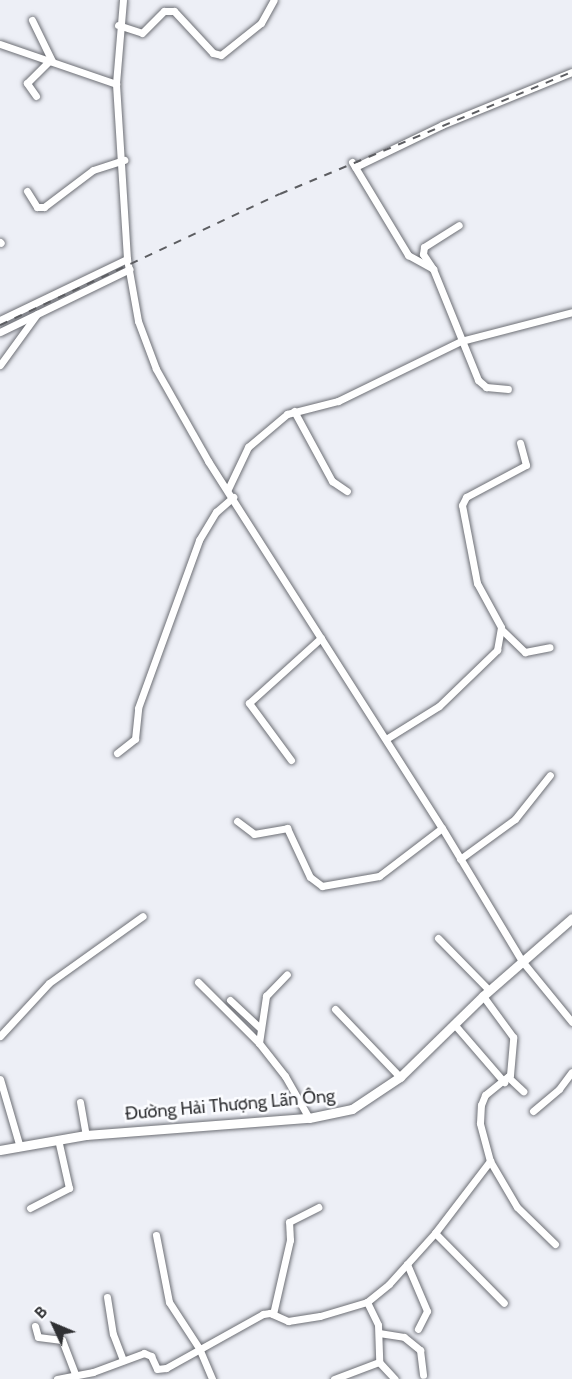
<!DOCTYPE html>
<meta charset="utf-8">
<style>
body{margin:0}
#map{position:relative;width:572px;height:1379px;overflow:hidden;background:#edeff6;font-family:Cabin,sans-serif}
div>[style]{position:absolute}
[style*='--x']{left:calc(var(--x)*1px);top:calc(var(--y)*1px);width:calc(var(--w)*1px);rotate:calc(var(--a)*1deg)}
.roads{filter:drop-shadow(0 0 2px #6d6f75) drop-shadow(0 0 2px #6d6f75)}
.street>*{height:7px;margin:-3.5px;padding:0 3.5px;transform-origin:3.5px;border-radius:3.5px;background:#fff}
.secondary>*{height:9px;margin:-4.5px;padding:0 4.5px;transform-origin:4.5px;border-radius:4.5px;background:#fff}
.rail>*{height:2px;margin-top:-1px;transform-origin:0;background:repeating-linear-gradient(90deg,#5c5d61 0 8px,transparent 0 16px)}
span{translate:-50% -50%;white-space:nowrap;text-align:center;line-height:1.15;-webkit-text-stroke:5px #fbfcff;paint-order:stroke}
.street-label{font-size:18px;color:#2f3033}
.north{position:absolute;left:24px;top:1295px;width:60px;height:60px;-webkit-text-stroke:4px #fbfcff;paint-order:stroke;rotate:314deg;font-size:16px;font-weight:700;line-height:24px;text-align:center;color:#2f3033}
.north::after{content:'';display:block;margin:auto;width:21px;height:27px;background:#2f3033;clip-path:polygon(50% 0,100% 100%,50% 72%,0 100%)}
</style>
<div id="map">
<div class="roads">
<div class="street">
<i style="--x:123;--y:0;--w:84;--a:94.8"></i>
<i style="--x:116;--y:84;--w:175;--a:86.4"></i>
<i style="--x:127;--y:259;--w:63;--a:79.9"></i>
<i style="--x:138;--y:321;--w:51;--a:69.4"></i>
<i style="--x:156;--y:369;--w:106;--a:60.5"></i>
<i style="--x:208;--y:461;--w:435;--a:57.5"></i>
<i style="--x:442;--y:828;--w:155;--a:59"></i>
<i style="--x:522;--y:961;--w:79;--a:50.7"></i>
<i style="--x:32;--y:20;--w:46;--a:64"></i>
<i style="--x:118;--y:25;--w:25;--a:18"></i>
<i style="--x:142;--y:33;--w:31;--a:-45"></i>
<i style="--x:164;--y:11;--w:10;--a:0"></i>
<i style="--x:174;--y:11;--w:57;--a:47.1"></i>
<i style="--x:213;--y:53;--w:8;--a:14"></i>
<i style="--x:221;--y:55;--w:51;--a:-38.7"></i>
<i style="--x:261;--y:23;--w:26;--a:-61"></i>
<i style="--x:0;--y:44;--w:123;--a:19"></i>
<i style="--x:36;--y:96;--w:16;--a:-125"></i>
<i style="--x:27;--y:83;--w:33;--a:-45"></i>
<i style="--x:352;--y:162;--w:109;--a:58.9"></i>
<i style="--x:408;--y:255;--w:29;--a:29"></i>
<i style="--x:433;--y:269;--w:120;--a:67.9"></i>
<i style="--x:478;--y:380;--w:11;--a:41"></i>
<i style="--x:486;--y:387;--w:22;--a:5"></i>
<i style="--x:355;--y:167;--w:97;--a:-25.8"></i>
<i style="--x:442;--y:125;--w:140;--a:-22.2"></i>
<i style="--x:27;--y:191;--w:19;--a:58"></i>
<i style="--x:37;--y:207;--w:7;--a:0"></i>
<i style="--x:44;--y:207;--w:61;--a:-37.1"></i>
<i style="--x:93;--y:170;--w:33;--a:-18"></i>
<i style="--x:0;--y:242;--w:1;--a:45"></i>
<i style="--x:433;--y:269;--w:18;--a:-124"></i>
<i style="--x:423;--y:254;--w:7;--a:-82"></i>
<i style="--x:424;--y:247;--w:41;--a:-32.2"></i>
<i style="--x:0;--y:320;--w:141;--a:-25.7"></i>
<i style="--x:0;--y:332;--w:144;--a:-25.9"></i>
<i style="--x:0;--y:365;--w:63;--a:-54"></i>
<i style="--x:294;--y:411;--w:80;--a:61.5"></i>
<i style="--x:332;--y:481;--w:18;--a:34"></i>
<i style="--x:228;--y:489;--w:47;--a:-64.5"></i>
<i style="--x:248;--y:447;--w:51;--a:-40.2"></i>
<i style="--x:287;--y:414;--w:53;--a:-14.3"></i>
<i style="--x:338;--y:401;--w:137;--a:-26"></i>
<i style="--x:461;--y:341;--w:115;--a:-14.6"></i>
<i style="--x:502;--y:630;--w:32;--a:44"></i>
<i style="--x:525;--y:652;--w:25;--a:-11"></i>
<i style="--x:386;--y:739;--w:62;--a:-31.9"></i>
<i style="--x:439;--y:706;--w:81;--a:-44"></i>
<i style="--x:497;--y:650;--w:23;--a:-80"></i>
<i style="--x:501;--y:627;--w:50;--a:-118.6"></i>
<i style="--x:477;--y:583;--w:79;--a:-100.9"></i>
<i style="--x:462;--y:505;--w:9;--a:-63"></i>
<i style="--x:466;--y:497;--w:68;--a:-28.1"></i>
<i style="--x:526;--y:465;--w:23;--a:-105"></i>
<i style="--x:117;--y:753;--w:23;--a:-38"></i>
<i style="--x:135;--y:739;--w:31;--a:-84"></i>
<i style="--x:138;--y:708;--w:179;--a:-70"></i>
<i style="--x:199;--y:540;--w:33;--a:-59"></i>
<i style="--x:216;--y:512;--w:23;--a:-41"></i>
<i style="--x:291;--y:760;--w:71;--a:-126.4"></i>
<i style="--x:249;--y:703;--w:97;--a:-42.1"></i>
<i style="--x:237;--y:821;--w:21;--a:37"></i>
<i style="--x:254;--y:834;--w:34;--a:-10"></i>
<i style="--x:287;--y:828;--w:54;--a:64.9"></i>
<i style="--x:310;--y:877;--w:15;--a:37"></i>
<i style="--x:322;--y:886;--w:58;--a:-10"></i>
<i style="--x:379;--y:876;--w:79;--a:-37.3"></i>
<i style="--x:460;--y:859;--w:68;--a:-36"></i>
<i style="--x:515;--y:819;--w:56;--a:-51.5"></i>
<i style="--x:438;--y:938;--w:73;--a:45.6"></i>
<i style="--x:198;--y:982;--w:86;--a:45"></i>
<i style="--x:259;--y:1043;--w:42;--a:51.8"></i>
<i style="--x:285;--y:1076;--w:48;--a:60.3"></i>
<i style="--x:230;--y:1000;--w:41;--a:43"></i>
<i style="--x:335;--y:1009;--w:94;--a:46.3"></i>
<i style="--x:454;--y:1024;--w:77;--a:49.2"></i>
<i style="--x:0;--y:1036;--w:72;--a:-47.2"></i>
<i style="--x:49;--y:983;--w:115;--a:-35.5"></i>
<i style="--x:259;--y:1043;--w:48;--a:-81.5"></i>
<i style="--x:266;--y:996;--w:30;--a:-46"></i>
<i style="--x:508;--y:1077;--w:21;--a:43"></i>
<i style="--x:0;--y:1079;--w:68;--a:73.7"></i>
<i style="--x:80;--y:1102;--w:34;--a:80"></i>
<i style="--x:533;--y:1111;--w:34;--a:-40"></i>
<i style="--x:559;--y:1089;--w:21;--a:-53"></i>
<i style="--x:490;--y:1161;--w:53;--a:59.6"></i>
<i style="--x:517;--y:1207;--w:53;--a:44.2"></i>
<i style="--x:30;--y:1208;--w:44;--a:-27.1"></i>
<i style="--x:69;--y:1188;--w:50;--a:-102.7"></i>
<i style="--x:435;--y:1233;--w:98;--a:45.4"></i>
<i style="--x:156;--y:1235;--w:68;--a:79"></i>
<i style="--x:169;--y:1302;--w:55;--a:56.9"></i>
<i style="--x:199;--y:1348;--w:34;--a:67"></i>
<i style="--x:407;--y:1264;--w:51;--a:66.9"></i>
<i style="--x:427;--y:1311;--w:20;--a:117"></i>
<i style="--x:107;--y:1297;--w:37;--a:81"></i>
<i style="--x:113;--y:1334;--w:28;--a:69"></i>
<i style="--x:367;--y:1302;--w:25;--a:64"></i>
<i style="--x:378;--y:1325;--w:37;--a:88"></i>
<i style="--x:379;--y:1362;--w:23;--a:47"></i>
<i style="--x:273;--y:1314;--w:76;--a:-77.1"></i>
<i style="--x:290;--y:1240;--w:18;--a:-93"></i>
<i style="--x:289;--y:1222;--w:33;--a:-27"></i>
<i style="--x:35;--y:1326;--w:11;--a:75"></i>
<i style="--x:38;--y:1337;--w:24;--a:7"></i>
<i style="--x:62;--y:1340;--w:36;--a:69"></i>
<i style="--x:379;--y:1333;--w:25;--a:9"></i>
<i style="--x:404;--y:1337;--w:21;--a:39"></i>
<i style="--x:420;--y:1350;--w:25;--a:83"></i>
<i style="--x:57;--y:1379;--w:37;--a:-11"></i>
<i style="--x:93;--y:1372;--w:54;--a:-20.4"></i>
<i style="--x:144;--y:1353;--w:8;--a:23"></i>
<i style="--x:151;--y:1356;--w:14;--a:65"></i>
<i style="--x:157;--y:1369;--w:9;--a:-6"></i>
<i style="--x:166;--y:1368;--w:111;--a:-29.1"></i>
<i style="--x:263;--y:1314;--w:7;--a:-8"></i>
<i style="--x:270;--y:1313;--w:20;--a:24"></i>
<i style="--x:288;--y:1321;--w:32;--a:-9"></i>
<i style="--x:320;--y:1316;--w:49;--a:-16.6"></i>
<i style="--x:367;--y:1302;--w:28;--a:-39"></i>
<i style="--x:389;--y:1284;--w:69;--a:-48"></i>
<i style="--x:435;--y:1233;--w:91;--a:-52.6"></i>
<i style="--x:490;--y:1161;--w:39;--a:-105"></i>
<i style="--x:480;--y:1123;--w:18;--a:-87"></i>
<i style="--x:481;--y:1105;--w:11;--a:-68"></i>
<i style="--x:485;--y:1095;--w:32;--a:-39"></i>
<i style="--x:510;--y:1075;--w:38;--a:-85"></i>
<i style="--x:513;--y:1037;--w:51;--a:-126.2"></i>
<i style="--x:334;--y:1379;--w:48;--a:-20.7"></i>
</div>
<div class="secondary">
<i style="--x:0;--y:1150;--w:87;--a:-9.9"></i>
<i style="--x:86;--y:1135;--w:224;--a:-4.4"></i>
<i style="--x:309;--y:1118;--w:44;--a:-11.8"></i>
<i style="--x:352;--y:1109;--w:58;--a:-33.7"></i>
<i style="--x:400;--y:1077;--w:116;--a:-44.3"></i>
<i style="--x:483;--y:996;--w:118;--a:-41.2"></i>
</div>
</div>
<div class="rail">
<i style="--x:0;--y:325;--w:309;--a:-25.1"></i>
<i style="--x:280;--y:194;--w:316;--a:-22.7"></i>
</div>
<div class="street-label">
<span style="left:230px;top:1105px;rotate:-5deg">Đường Hải Thượng Lãn Ông</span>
</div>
<div class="north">B</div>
</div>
